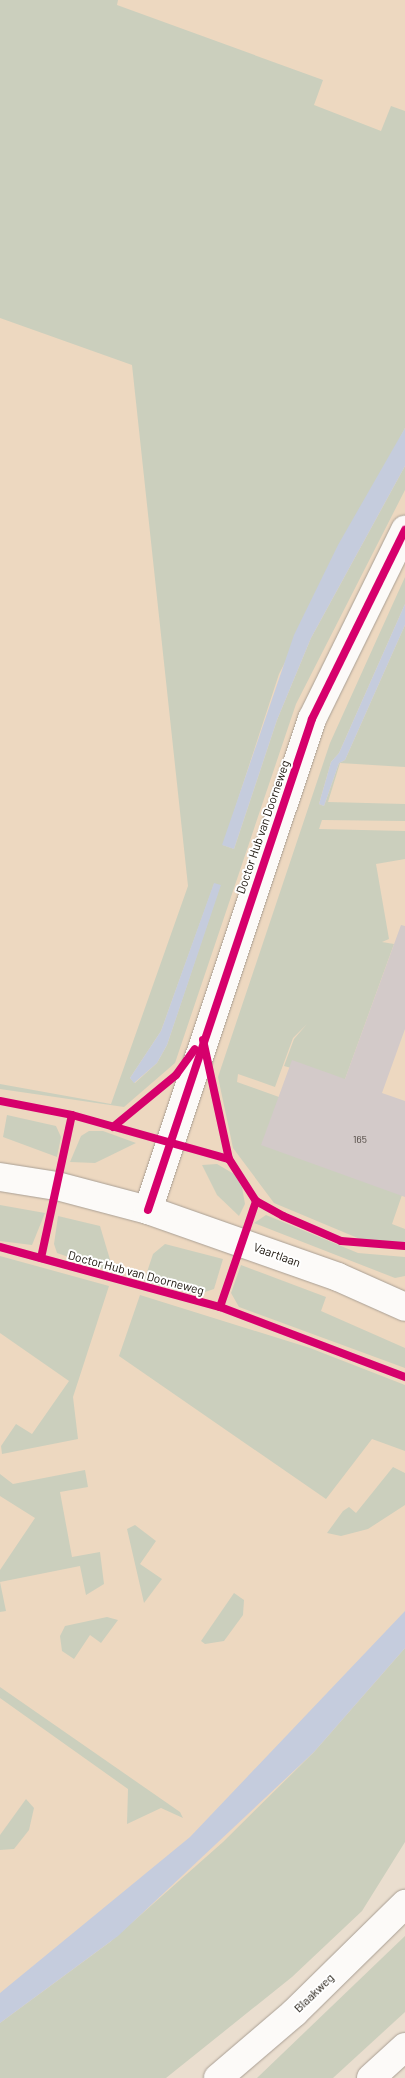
<!DOCTYPE html>
<style>
body{margin:0}
#map{position:relative;width:405px;height:2078px;overflow:hidden;background:#eadecf;font-family:Barlow,sans-serif}
div>[style]{position:absolute}
[style*='--x']{left:calc(var(--x)*1px);top:calc(var(--y)*1px);width:calc(var(--w)*1px);rotate:calc(var(--a)*1deg)}
.built>*{inset:0;background:#edd8c0}
.green>*{inset:0;background:#cbcfbd}
.water>*{inset:0;background:#c5ccdd}
.building>*{inset:0;background:#d3cac9}
.roads{filter:drop-shadow(0 0 1px #a99f94) drop-shadow(0 0 1px #a99f94)}
.minor>*{height:28px;margin:-14px;padding:0 14px;transform-origin:14px;border-radius:14px;background:#fcfaf8}
.secondary>*{height:28px;margin:-14px;padding:0 14px;transform-origin:14px;border-radius:14px;background:#fcfaf8}
.cycleway>*{height:8px;margin:-4px;padding:0 4px;transform-origin:4px;border-radius:4px;background:#d6006c}
span{translate:-50% -50%;white-space:nowrap;text-align:center;line-height:1.15;-webkit-text-stroke:4px #fff;paint-order:stroke}
.number-label{font-size:10px;color:#473f38}
.number-label span{-webkit-text-stroke-width:0}
.street-label{font-size:12px;color:#181108}
</style>
<div id="map">
<div class="built">
<i style="clip-path:polygon(0 0,405px 0,405px 1692px,0 2035px)"></i>
</div>
<div class="green">
<i style="clip-path:polygon(evenodd,0 0,118px 0,117px 5px,323px 80px,314px 105px,381px 131px,391px 106px,405px 111px,405px 428px,279px 674px,223px 845px,234px 849px,277px 720px,311px 638px,405px 466px,405px 490px,296px 704px,175px 1063px,124px 1107px,0 1089px,0 1084px,111px 1104px,188px 886px,132px 365px,0 318px,0 0,214px 884px,220px 886px,167px 1045px,157px 1063px,135px 1083px,130px 1078px,161px 1031px,214px 884px)"></i>
<i style="clip-path:polygon(405px 577px,405px 604px,339px 753px,331px 762px,319px 804px,324px 806px,339px 763px,345px 760px,405px 625px,405px 767px,340px 763px,328px 802px,405px 804px,405px 821px,322px 820px,319px 829px,405px 831px,405px 859px,376px 864px,389px 939px,382px 942px,394px 944px,344px 1082px,284px 1066px,294px 1039px,307px 1024px,293px 1038px,275px 1087px,238px 1074px,237px 1082px,279px 1097px,402px 1195px,392px 1224px,405px 1229px,405px 1243px,360px 1239px,274px 1203px,233px 1148px,218px 1077px,330px 743px)"></i>
<i style="clip-path:polygon(7px 1115px,56px 1126px,61px 1137px,57px 1157px,3px 1137px)"></i>
<i style="clip-path:polygon(89px 1131px,103px 1131px,136px 1143px,95px 1163px,70px 1162px,81px 1136px)"></i>
<i style="clip-path:polygon(217px 1164px,234px 1174px,242px 1187px,245px 1204px,239px 1216px,217px 1195px,202px 1165px)"></i>
<i style="clip-path:polygon(0 1205px,45px 1213px,32px 1245px,0 1241px)"></i>
<i style="clip-path:polygon(266px 1215px,358px 1253px,405px 1257px,405px 1276px,395px 1278px,254px 1223px)"></i>
<i style="clip-path:polygon(58px 1216px,100px 1226px,114px 1273px,57px 1253px,54px 1244px)"></i>
<i style="clip-path:polygon(165px 1244px,223px 1259px,214px 1289px,196px 1295px,144px 1281px,153px 1254px)"></i>
<i style="clip-path:polygon(0 1256px,109px 1286px,73px 1397px,78px 1439px,2px 1454px,1px 1446px,16px 1424px,32px 1434px,69px 1381px,0 1333px)"></i>
<i style="clip-path:polygon(241px 1265px,326px 1297px,321px 1311px,405px 1348px,405px 1368px,239px 1307px,231px 1293px)"></i>
<i style="clip-path:polygon(140px 1295px,310px 1348px,405px 1385px,405px 1451px,372px 1439px,326px 1499px,119px 1356px)"></i>
<i style="clip-path:polygon(393px 1467px,405px 1473px,405px 1505px,368px 1529px,341px 1536px,327px 1533px,343px 1511px,349px 1507px,356px 1513px)"></i>
<i style="clip-path:polygon(85px 1470px,88px 1487px,60px 1492px,72px 1557px,100px 1552px,104px 1584px,86px 1595px,80px 1566px,0 1582px,6px 1611px,0 1612px,0 1570px,35px 1518px,0 1496px,0 1474px,13px 1484px)"></i>
<i style="clip-path:polygon(135px 1525px,156px 1541px,140px 1564px,162px 1579px,144px 1603px,127px 1529px)"></i>
<i style="clip-path:polygon(234px 1593px,244px 1600px,243px 1615px,224px 1641px,205px 1644px,201px 1641px)"></i>
<i style="clip-path:polygon(107px 1617px,118px 1620px,101px 1643px,90px 1635px,74px 1659px,62px 1651px,60px 1636px,65px 1626px)"></i>
<i style="clip-path:polygon(405px 1648px,405px 1842px,362px 1911px,292px 1977px,166px 2078px,0 2078px,0 2023px,110px 1942px,223px 1842px,314px 1752px)"></i>
<i style="clip-path:polygon(0 1687px,180px 1812px,183px 1818px,161px 1808px,127px 1824px,128px 1789px,0 1698px)"></i>
<i style="clip-path:polygon(26px 1799px,34px 1808px,29px 1830px,14px 1849px,0 1850px,0 1835px)"></i>
<i style="clip-path:polygon(405px 1936px,405px 2012px,333px 2078px,257px 2078px)"></i>
</div>
<div class="water">
<i style="clip-path:polygon(405px 428px,405px 466px,311px 638px,277px 720px,234px 849px,222px 845px,294px 635px,338px 545px)"></i>
<i style="clip-path:polygon(405px 604px,405px 625px,345px 760px,339px 763px,324px 806px,319px 804px,331px 762px,339px 753px)"></i>
<i style="clip-path:polygon(214px 883px,221px 885px,167px 1045px,157px 1063px,134px 1083px,130px 1078px,161px 1031px)"></i>
<i style="clip-path:polygon(405px 1611px,405px 1648px,314px 1752px,118px 1936px,0 2023px,0 1993px,190px 1837px)"></i>
</div>
<div class="building">
<i style="clip-path:polygon(401px 925px,405px 926px,405px 1029px,382px 1093px,405px 1101px,405px 1197px,261px 1145px,292px 1060px,345px 1079px)"></i>
</div>
<div class="roads">
<div class="minor">
<i style="--x:0;--y:1177;--w:58;--a:9"></i>
<i style="--x:57;--y:1186;--w:94;--a:14.8"></i>
<i style="--x:148;--y:1210;--w:201;--a:19.4"></i>
<i style="--x:338;--y:1277;--w:73;--a:24.1"></i>
<i style="--x:148;--y:1210;--w:518;--a:-71.53"></i>
<i style="--x:312;--y:719;--w:211;--a:-63.8"></i>
</div>
<div class="secondary">
<i style="--x:218;--y:2078;--w:100;--a:-40.5"></i>
<i style="--x:294;--y:2013;--w:156;--a:-44.5"></i>
<i style="--x:371;--y:2078;--w:46;--a:-42.4"></i>
</div>
</div>
<div class="cycleway">
<i style="--x:203;--y:1040;--w:122;--a:77.7"></i>
<i style="--x:0;--y:1101;--w:73;--a:11"></i>
<i style="--x:72;--y:1115;--w:163;--a:15.7"></i>
<i style="--x:229;--y:1159;--w:50;--a:57.3"></i>
<i style="--x:256;--y:1201;--w:31;--a:29"></i>
<i style="--x:283;--y:1216;--w:63;--a:23.3"></i>
<i style="--x:341;--y:1241;--w:64;--a:4.5"></i>
<i style="--x:113;--y:1127;--w:82;--a:-39.5"></i>
<i style="--x:176;--y:1075;--w:32;--a:-54"></i>
<i style="--x:148;--y:1210;--w:518;--a:-71.53"></i>
<i style="--x:312;--y:719;--w:211;--a:-63.8"></i>
<i style="--x:0;--y:1247;--w:228;--a:15.3"></i>
<i style="--x:220;--y:1307;--w:198;--a:20.7"></i>
<i style="--x:41;--y:1258;--w:146;--a:-77.8"></i>
<i style="--x:220;--y:1307;--w:112;--a:-71.2"></i>
</div>
<div class="number-label">
<span style="left:360px;top:1140px">165</span>
</div>
<div class="street-label">
<span style="left:263px;top:827px;rotate:-71deg">Doctor Hub van Doorneweg</span>
<span style="left:277px;top:1255px;rotate:20deg">Vaartlaan</span>
<span style="left:136px;top:1273px;rotate:15deg">Doctor Hub van Doorneweg</span>
<span style="left:314px;top:1993px;rotate:-44deg">Blaakweg</span>
</div>
</div>
